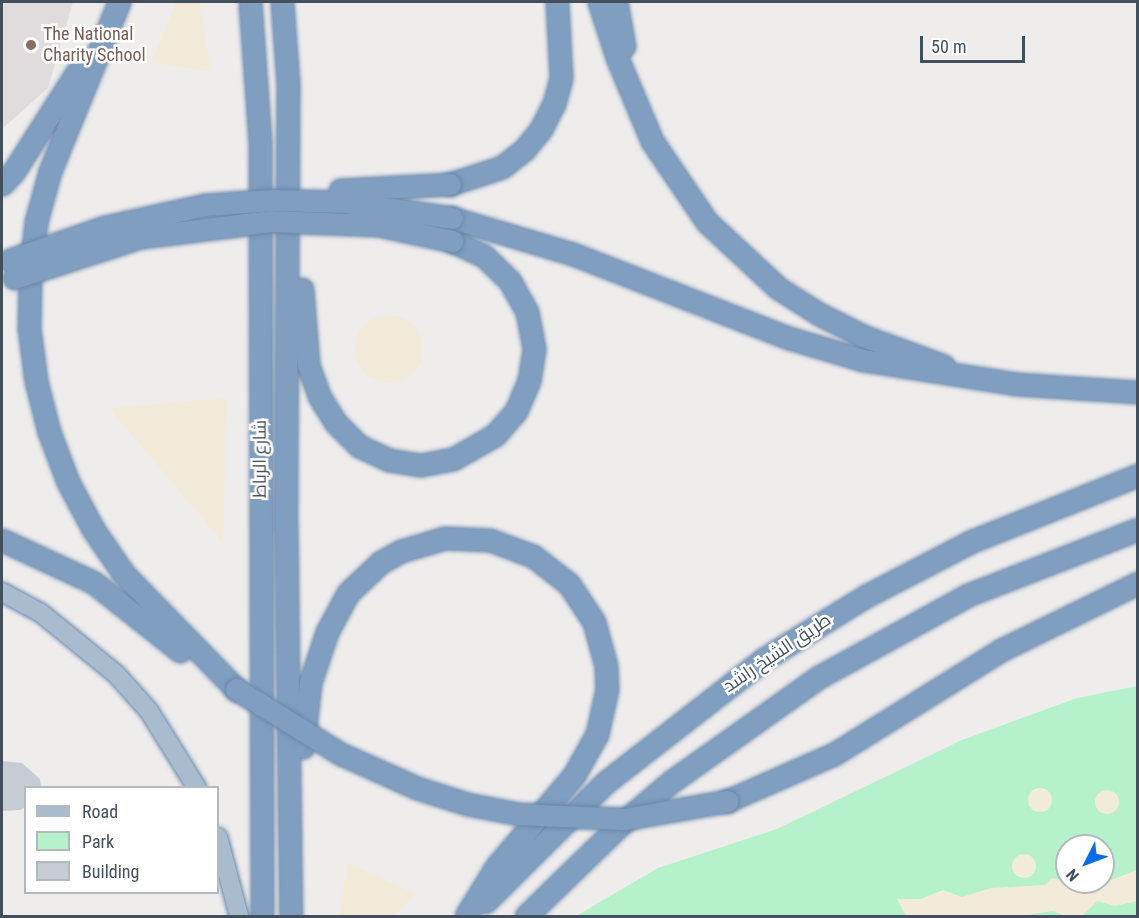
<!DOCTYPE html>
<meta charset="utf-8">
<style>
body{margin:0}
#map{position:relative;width:1139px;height:918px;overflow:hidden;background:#efecec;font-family:"Roboto Condensed",Cairo,sans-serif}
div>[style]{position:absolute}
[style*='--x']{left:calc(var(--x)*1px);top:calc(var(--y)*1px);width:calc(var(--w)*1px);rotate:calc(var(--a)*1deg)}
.education>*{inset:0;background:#e0dcdd}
.green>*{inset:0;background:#b5f2cc}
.sand>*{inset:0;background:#f3ebda}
.round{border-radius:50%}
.building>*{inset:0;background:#c7cbd3}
.roads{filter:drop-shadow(0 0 2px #6a89ac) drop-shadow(0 0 2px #6a89ac)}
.primary>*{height:18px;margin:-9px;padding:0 9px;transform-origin:9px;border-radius:9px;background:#a9bbce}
.highway>*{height:21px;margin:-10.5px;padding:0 10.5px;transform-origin:10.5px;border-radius:10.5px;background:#7f9ec0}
.bridges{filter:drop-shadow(0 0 2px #6a89ac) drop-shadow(0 0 2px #6a89ac)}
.highway-bridge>*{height:21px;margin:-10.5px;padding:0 10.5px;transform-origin:10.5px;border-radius:10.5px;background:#7f9ec0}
.dots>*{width:16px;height:16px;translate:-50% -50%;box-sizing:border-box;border:3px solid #fff;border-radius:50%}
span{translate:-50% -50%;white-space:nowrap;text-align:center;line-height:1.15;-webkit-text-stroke:5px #fff;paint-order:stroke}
.education-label{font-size:18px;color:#785e54}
.left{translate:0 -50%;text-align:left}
.street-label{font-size:18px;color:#434f5b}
.frame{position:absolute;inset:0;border:3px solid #434f5b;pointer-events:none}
.legend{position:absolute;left:24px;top:786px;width:195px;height:108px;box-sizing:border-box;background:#fff;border:2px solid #b4b9bd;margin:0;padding:8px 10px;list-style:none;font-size:18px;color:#434f5b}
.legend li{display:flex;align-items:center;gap:12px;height:30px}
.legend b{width:30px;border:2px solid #b4b9bd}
.north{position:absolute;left:1055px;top:834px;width:60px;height:60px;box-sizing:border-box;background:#fff;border:2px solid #b4b9bd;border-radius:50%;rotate:228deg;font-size:16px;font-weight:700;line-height:24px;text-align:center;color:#434f5b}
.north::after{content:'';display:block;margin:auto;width:21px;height:27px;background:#0a6ceb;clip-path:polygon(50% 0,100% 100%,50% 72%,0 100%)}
.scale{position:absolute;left:920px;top:36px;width:105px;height:27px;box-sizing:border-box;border:3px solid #434f5b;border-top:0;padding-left:8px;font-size:18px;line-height:21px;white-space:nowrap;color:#434f5b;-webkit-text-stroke:4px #fff;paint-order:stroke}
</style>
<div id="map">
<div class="education">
<i style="clip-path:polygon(2px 2px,73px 2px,48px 88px,2px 129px)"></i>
</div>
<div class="green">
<i style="clip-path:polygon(evenodd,1137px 686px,1137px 916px,576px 916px,658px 868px,777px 829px,962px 740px,1077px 698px,1137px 686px,1067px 846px,1103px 846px,1103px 882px,1067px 882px,1067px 846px)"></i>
</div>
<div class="sand">
<i style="clip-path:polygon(176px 2px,200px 2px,211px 72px,151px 62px)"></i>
<i class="round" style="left:355px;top:315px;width:68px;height:68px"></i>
<i style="clip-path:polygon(227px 398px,223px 543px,109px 408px)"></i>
<i class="round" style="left:1028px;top:788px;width:24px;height:24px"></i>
<i class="round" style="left:1095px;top:790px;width:24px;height:24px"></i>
<i class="round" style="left:1012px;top:854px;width:24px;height:24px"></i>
<i style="clip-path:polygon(347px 862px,416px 894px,395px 916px,340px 916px)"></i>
<i style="clip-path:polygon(1137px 870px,1137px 901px,1115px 906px,1097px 901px,1082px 916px,1065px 916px,1053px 911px,1021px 916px,906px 916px,897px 899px,921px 899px,943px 890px,962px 897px,991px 888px,1045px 885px,1052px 878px,1080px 884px,1106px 882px)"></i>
</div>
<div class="building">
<i style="clip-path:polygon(2px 761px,22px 763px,40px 779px,41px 788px,26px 788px,26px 807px,20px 810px,2px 811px)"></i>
</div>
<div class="roads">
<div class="primary">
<i style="--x:2;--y:592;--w:44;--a:28.3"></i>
<i style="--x:41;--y:613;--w:97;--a:39.1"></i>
<i style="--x:116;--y:674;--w:50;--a:48.3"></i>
<i style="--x:149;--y:711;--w:91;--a:58.1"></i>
<i style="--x:218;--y:837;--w:82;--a:75.1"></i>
</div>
<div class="highway">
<i style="--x:119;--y:2;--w:183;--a:112.2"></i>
<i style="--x:50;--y:171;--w:53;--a:105.4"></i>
<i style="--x:36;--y:222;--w:53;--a:96.5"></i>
<i style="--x:30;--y:275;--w:53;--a:91.1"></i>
<i style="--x:29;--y:328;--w:53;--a:82.5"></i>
<i style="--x:36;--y:381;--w:53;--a:75.7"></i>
<i style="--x:49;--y:432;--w:53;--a:69.2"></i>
<i style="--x:68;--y:482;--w:53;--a:62"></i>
<i style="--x:93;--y:529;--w:53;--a:55.7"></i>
<i style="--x:123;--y:573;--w:162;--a:45.8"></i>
<i style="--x:250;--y:2;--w:140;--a:85.9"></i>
<i style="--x:260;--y:142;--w:774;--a:89.85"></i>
<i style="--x:282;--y:2;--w:81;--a:85.8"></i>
<i style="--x:288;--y:83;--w:445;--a:90.3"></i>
<i style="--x:286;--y:528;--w:388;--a:89.3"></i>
<i style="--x:599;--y:2;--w:61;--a:71.9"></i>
<i style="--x:618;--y:60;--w:88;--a:67.2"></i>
<i style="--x:652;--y:141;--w:98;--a:55.8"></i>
<i style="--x:707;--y:222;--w:97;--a:42.9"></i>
<i style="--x:778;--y:288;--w:49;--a:32.4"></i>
<i style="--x:819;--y:314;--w:49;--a:26.6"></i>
<i style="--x:863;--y:336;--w:86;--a:20.3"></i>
<i style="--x:616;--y:2;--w:45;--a:79.7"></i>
<i style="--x:2;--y:184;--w:18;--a:-47"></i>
<i style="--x:14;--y:171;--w:117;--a:-57.5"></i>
<i style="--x:450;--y:184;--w:55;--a:-18.1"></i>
<i style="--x:502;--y:167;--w:28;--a:-38"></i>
<i style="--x:524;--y:150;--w:27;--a:-51"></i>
<i style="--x:541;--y:129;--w:28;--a:-63"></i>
<i style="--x:554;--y:104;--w:28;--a:-75"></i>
<i style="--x:561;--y:77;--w:75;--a:-93.1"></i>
<i style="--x:452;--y:218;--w:126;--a:16.6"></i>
<i style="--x:573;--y:254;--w:232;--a:21.3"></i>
<i style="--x:789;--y:338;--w:77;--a:16.6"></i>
<i style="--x:863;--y:360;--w:155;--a:8.9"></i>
<i style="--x:1016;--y:384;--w:122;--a:3.8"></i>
<i style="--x:302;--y:289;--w:76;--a:85.5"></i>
<i style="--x:308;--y:365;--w:33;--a:70"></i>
<i style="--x:319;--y:396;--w:32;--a:58"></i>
<i style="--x:336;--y:423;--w:33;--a:45"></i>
<i style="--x:359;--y:446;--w:33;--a:25"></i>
<i style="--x:389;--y:460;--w:32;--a:9"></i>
<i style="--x:421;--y:465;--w:33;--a:-11"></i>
<i style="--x:453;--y:459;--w:48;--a:-29.7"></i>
<i style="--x:495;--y:435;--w:32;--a:-49"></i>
<i style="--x:516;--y:411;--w:33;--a:-67"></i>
<i style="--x:529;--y:381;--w:33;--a:-81"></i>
<i style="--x:534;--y:348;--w:37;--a:-101"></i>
<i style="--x:527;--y:312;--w:35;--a:-119"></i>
<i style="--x:510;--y:281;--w:36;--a:-136"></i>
<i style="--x:484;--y:256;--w:35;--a:-155"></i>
<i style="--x:2;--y:540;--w:100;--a:24.8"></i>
<i style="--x:93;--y:582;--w:111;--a:38.4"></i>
<i style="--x:303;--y:747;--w:64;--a:-83.8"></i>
<i style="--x:310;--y:683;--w:54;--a:-71.6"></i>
<i style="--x:327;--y:632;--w:44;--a:-61.7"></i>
<i style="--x:348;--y:593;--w:45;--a:-43.2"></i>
<i style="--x:381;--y:562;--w:23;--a:-29"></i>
<i style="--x:401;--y:551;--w:46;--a:-16.5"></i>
<i style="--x:445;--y:538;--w:45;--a:2.5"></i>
<i style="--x:490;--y:540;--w:46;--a:20.4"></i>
<i style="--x:533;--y:556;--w:46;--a:37.9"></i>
<i style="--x:569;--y:584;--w:45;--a:56.7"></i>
<i style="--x:594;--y:622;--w:46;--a:74.7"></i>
<i style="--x:606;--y:666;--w:23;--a:88"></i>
<i style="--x:607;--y:689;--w:46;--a:102.5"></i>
<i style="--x:597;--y:734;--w:47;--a:119.3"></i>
<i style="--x:574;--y:775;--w:121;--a:130.3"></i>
<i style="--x:496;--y:867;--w:57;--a:121.5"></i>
<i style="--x:727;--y:801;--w:117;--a:-23.7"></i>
<i style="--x:834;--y:754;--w:197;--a:-31.9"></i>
<i style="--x:1001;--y:650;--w:153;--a:-26.1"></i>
<i style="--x:485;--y:902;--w:170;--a:-44.8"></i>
<i style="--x:606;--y:782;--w:200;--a:-37.9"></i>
<i style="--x:764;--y:659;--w:120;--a:-31.7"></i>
<i style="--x:866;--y:596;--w:119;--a:-27.4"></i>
<i style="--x:972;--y:541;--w:179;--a:-21.7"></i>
<i style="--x:526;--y:916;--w:132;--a:-44.1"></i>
<i style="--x:621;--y:824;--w:67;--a:-40.1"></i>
<i style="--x:672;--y:781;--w:180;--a:-35.3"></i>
<i style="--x:819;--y:677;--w:170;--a:-28.8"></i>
<i style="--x:968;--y:595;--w:182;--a:-21.2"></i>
</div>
</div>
<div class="bridges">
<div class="highway-bridge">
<i style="--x:340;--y:190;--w:110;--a:-3.1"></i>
<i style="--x:10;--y:260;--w:101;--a:-19.2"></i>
<i style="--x:105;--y:227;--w:101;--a:-12.5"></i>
<i style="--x:204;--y:205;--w:69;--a:-4.1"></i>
<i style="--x:273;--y:200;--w:72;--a:1.6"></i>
<i style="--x:345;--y:202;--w:108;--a:8.5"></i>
<i style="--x:14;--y:278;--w:133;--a:-17.9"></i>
<i style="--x:141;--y:237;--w:131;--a:-7"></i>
<i style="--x:271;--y:221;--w:107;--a:2.1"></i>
<i style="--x:378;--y:225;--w:76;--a:12.2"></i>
<i style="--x:236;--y:689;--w:123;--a:31.8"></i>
<i style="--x:341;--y:754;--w:83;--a:24.1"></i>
<i style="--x:417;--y:788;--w:52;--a:17.7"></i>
<i style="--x:467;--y:804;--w:53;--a:10.9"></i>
<i style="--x:519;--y:814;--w:105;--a:2.7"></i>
<i style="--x:624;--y:819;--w:105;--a:-9.9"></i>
</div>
</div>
<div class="dots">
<i style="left:31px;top:45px;background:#8d6e63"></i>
</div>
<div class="education-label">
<span class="left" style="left:43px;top:45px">The National<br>Charity School</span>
</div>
<div class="street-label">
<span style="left:260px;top:459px;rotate:-90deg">شارع الرباط</span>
<span style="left:777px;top:653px;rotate:-34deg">طريق الشيخ راشد</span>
</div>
<div class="frame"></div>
<ul class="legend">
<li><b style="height:8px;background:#a9bbce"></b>Road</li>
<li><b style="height:16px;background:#b5f2cc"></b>Park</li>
<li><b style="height:16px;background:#c7cbd3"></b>Building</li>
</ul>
<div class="north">N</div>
<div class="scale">50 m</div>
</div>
